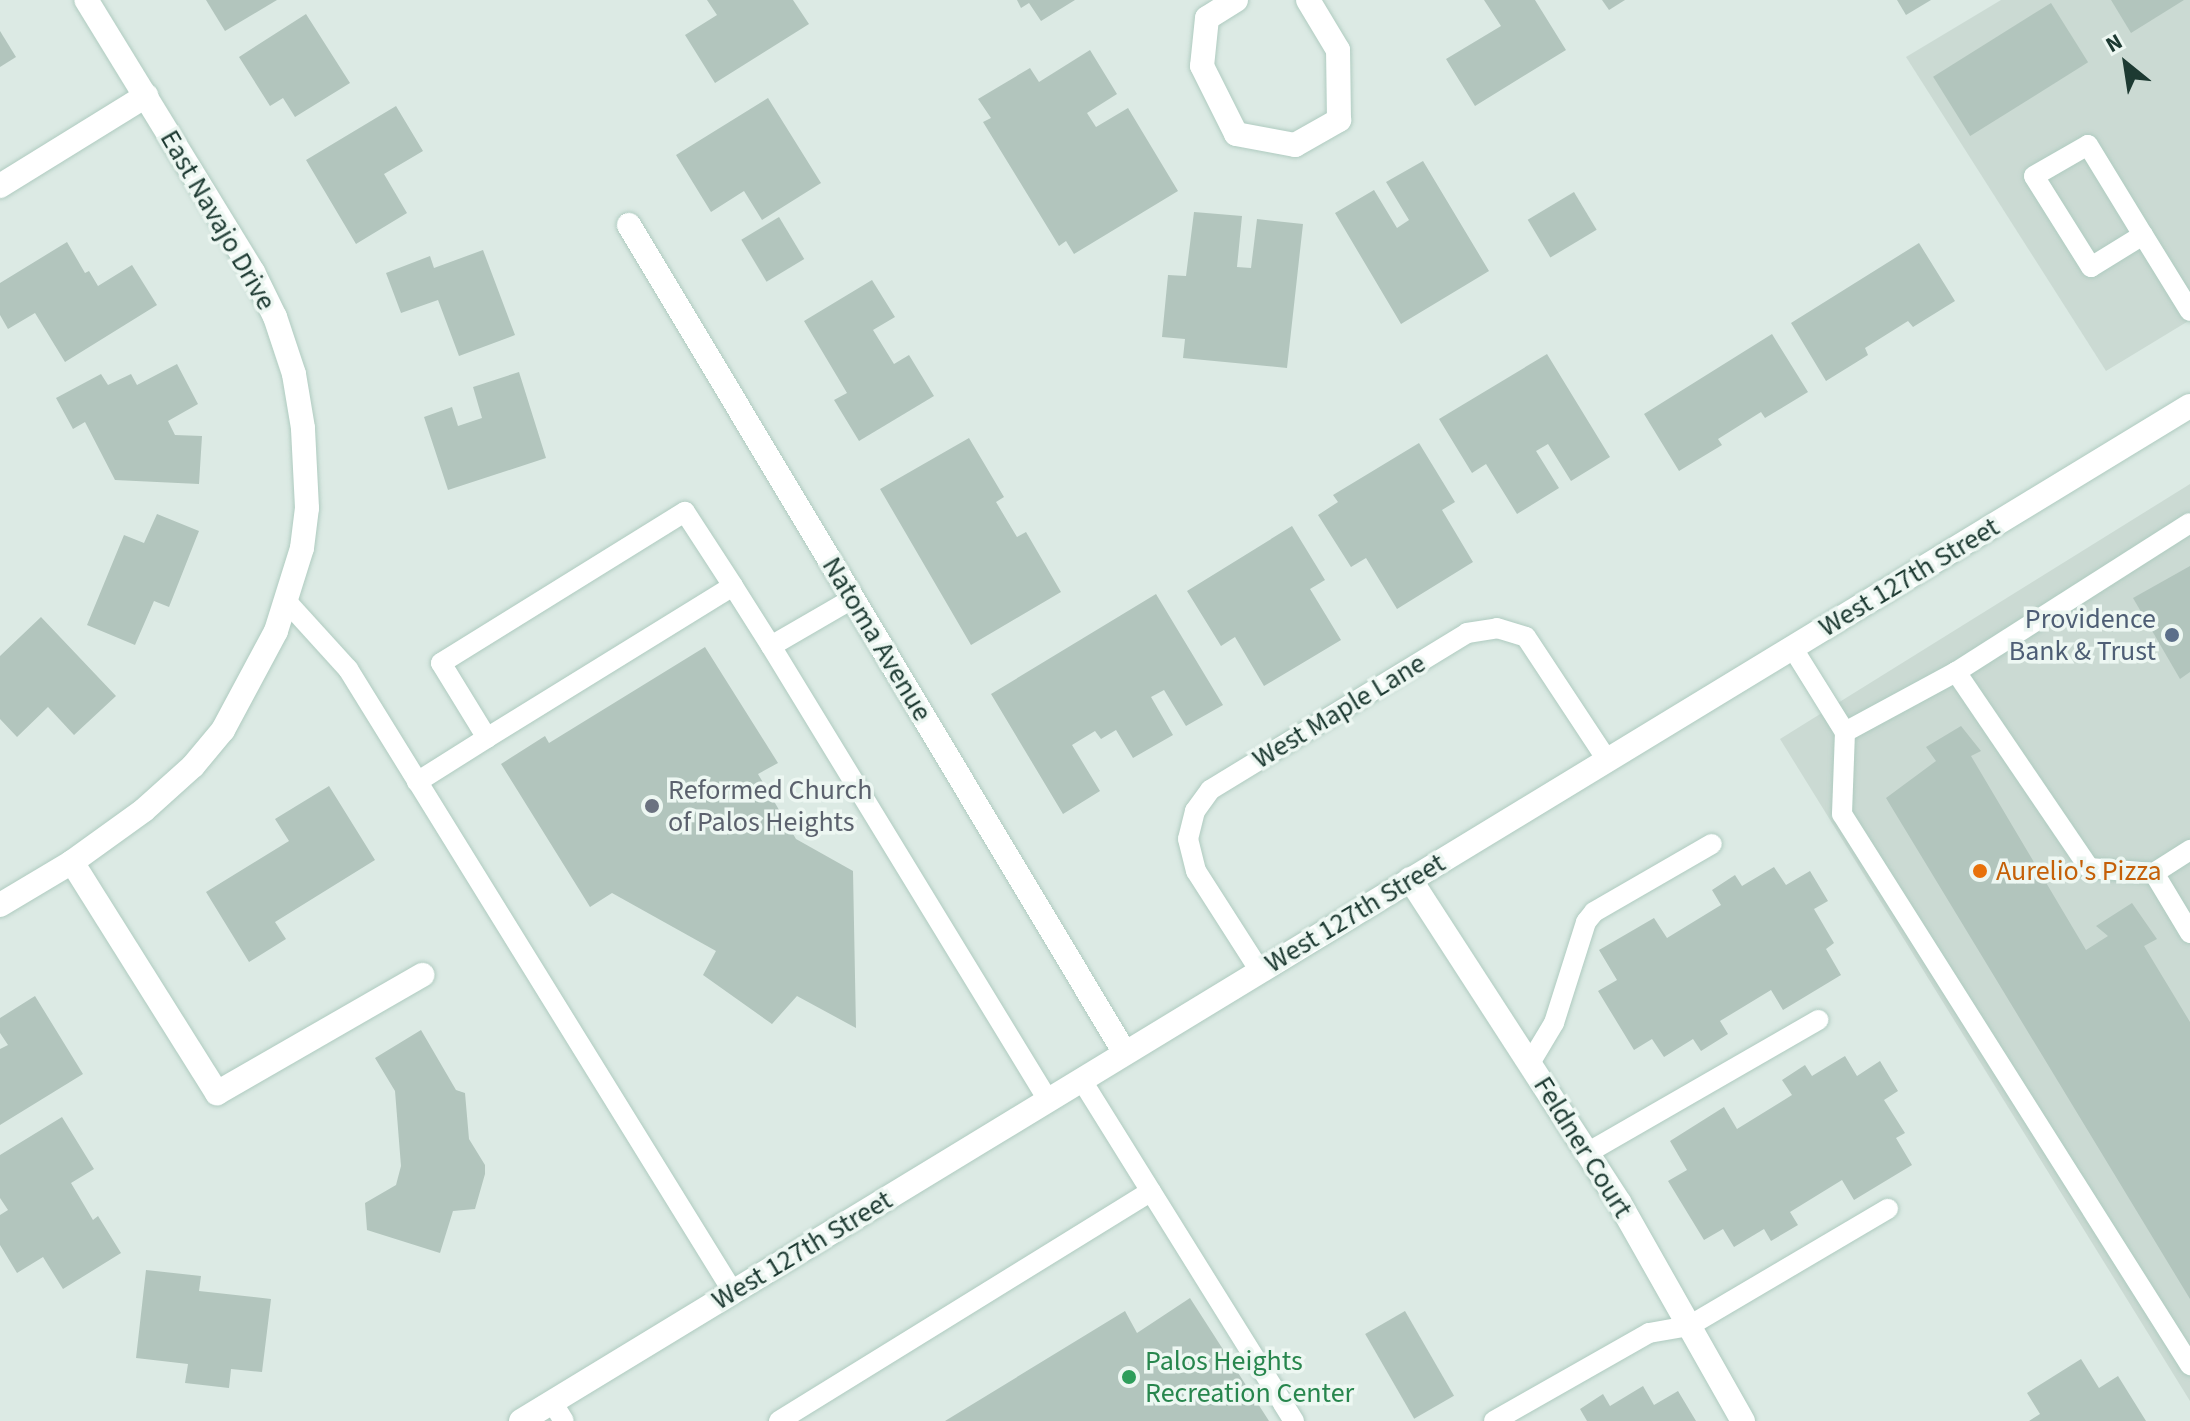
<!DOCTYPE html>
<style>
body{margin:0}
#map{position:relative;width:2190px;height:1421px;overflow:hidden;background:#dceae4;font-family:"Source Sans 3",sans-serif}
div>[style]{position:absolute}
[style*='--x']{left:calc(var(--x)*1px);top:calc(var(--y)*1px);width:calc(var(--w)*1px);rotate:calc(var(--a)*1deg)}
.built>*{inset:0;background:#cbdad3}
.building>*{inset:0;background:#b2c5bd;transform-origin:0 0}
.roads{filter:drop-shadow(0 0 2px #afcbc0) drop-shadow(0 0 2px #afcbc0)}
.service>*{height:20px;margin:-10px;padding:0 10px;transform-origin:10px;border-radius:10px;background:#fff}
.minor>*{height:24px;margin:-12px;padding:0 12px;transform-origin:12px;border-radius:12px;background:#fff}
.secondary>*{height:24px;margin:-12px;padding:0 12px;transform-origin:12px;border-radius:12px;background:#fff}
.dots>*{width:22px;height:22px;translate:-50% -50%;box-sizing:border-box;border:4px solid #edf7f2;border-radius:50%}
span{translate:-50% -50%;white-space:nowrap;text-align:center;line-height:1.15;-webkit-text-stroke:7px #edf7f2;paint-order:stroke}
.street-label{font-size:28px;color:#1d3a32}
.service-label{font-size:28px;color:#4e5e75}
.right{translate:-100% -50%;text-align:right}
.worship-label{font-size:28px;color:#5b616d}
.left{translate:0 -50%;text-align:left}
.food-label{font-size:28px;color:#c56008}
.leisure-label{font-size:28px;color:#27864d}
.north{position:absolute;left:2086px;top:24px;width:80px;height:80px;-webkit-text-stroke:6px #edf7f2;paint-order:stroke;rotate:330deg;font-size:22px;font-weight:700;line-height:32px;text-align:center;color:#1d3a32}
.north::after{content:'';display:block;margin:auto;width:28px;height:36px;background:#1d3a32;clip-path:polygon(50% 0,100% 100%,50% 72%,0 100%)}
</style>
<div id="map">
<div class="built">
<i style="clip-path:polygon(2001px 0,2190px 0,2190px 320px,2106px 371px,1906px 57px)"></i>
<i style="clip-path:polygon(2190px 484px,2190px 1401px,1780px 739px)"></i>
</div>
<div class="building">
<i style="clip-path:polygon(206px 0,277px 0,225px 31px)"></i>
<i style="clip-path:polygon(707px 0,793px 0,809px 24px,715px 83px,685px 35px,717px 15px)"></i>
<i style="clip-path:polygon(1017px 0,1075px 0,1041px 21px,1029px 3px,1021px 8px)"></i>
<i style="clip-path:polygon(1484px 0,1535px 0,1566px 50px,1475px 106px,1446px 59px,1501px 26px)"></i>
<i style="clip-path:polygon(1602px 0,1625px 0,1609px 10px)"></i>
<i style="clip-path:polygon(1897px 0,1931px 0,1906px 15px)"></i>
<i style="clip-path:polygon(2111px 0,2184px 0,2131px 33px)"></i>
<i style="left:2051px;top:3px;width:70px;height:139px;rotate:58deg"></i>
<i style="clip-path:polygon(306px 14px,350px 83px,295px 117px,283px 98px,270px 106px,239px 57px)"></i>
<i style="clip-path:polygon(0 31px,16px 57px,0 67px)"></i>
<i style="clip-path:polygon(1090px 50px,1117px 94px,1087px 113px,1096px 127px,1128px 108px,1178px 191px,1074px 254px,1066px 241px,1059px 246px,983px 122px,991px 118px,978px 99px,1030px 68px,1039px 82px)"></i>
<i style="clip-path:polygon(768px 98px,821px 183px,762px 220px,744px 191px,711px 212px,676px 155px)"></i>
<i style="clip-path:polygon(396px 106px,423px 151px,384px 174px,407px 213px,356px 244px,306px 160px)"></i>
<i style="clip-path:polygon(1423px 161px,1489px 271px,1401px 324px,1335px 213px,1374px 190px,1397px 228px,1409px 220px,1386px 182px)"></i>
<i style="left:1574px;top:192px;width:44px;height:54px;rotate:59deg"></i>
<i style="clip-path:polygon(1194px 212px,1242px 216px,1237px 267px,1251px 268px,1257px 219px,1303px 224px,1287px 368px,1183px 358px,1185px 339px,1162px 337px,1168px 275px,1186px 276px)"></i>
<i style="left:779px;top:217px;width:49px;height:44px;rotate:59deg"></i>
<i style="clip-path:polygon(67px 242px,85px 273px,89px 271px,98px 286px,132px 265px,157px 305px,65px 362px,35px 313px,8px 329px,0 315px,0 283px)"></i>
<i style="clip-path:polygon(1919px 243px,1955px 301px,1913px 327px,1908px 321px,1865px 348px,1868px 355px,1826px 381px,1791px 323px)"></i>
<i style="clip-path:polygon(483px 250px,515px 335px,459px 356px,438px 300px,401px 313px,386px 273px,430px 256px,434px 268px)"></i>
<i style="clip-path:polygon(872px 280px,895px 317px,873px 330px,894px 364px,909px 355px,934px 396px,859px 441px,834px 400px,847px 393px,804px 321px)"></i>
<i style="clip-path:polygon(1772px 334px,1808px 392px,1765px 418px,1761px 412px,1718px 439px,1722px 445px,1679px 471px,1644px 414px)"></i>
<i style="clip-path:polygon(1547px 354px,1610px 457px,1571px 481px,1548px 444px,1536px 451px,1559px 488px,1517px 514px,1486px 464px,1472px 473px,1439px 419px)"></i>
<i style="clip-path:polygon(177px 364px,198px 404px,168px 421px,175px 435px,202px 436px,199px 484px,115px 480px,85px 422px,73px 429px,56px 398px,101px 374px,108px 385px,131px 374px,137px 385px)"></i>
<i style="clip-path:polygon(519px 372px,546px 458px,448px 490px,424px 417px,452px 407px,458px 426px,482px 418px,473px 387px)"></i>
<i style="clip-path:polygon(969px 438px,1004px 497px,996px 502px,1017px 537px,1026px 532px,1061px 592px,971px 645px,880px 489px)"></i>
<i style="clip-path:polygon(1419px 443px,1455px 502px,1442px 510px,1473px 562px,1397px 609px,1366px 558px,1351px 567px,1318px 515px,1338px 502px,1333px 495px)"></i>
<i style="clip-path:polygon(157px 514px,199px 531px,169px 607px,154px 601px,135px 645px,87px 625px,124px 535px,144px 543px)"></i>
<i style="clip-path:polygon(1292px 526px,1325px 580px,1310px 589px,1341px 640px,1264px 686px,1235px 637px,1221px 646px,1187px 591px)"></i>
<i style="clip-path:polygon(2190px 566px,2190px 672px,2180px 679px,2133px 598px)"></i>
<i style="clip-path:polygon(1156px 594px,1223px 705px,1186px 726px,1164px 690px,1151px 697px,1173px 735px,1133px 758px,1116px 730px,1101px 739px,1095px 731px,1072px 745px,1100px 791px,1063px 814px,991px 694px)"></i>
<i style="clip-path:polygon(41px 617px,116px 696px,74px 735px,48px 707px,17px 737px,0 719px,0 656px)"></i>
<i style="clip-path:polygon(705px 647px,778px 763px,758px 774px,796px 839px,853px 871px,856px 1028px,797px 996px,772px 1024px,703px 975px,716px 951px,612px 893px,590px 907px,501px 764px,545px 736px,549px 743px)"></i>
<i style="clip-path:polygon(1961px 726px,1981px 751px,1971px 756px,2086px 950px,2108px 936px,2096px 926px,2132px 903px,2157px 939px,2144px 946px,2190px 1022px,2190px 1299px,1886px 798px,1936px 761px,1926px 747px)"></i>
<i style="clip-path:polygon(329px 786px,375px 860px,275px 922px,286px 939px,249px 962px,206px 892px,289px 841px,275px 819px)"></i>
<i style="clip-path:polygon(1774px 867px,1786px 885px,1810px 871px,1828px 901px,1814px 909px,1834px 943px,1826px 949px,1841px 975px,1783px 1010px,1771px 990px,1720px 1021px,1728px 1034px,1701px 1051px,1693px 1039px,1664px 1057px,1652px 1039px,1634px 1050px,1598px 991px,1617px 980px,1599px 950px,1654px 918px,1667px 938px,1721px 905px,1712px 890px,1735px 875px,1742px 886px)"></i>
<i style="clip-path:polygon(35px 996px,83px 1074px,0 1125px,0 1049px,8px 1045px,0 1033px,0 1018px)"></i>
<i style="clip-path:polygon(421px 1030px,456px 1090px,465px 1093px,469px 1139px,485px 1165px,485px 1174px,475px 1209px,453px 1211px,440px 1253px,367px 1230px,365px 1203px,396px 1185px,401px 1166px,395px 1091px,375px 1058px)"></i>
<i style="clip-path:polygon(1845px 1056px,1857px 1076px,1880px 1061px,1898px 1091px,1884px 1100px,1905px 1133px,1896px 1138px,1912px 1165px,1854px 1200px,1842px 1180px,1790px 1212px,1798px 1225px,1771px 1241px,1764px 1229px,1734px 1247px,1723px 1229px,1704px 1240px,1668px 1181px,1687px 1170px,1670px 1141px,1724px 1107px,1737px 1129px,1792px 1095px,1782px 1080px,1805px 1065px,1812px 1076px)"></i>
<i style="clip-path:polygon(62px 1117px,94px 1169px,71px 1183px,93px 1220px,98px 1216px,121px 1253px,63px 1289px,43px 1257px,17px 1273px,0 1245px,0 1215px,8px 1210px,0 1198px,0 1155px)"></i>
<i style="clip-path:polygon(146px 1270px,201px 1276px,199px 1291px,271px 1299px,262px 1372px,231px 1369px,229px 1388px,185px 1383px,188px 1364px,136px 1358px)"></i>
<i style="clip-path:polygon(1190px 1298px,1269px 1421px,945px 1421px,1125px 1311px,1137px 1333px)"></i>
<i style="left:1405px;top:1311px;width:98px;height:46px;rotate:60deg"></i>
<i style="clip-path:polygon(2081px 1359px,2099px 1388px,2118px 1376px,2146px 1421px,2029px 1421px,2040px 1414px,2027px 1393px)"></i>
<i style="clip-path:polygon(1643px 1386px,1654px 1405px,1678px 1391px,1696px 1421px,1587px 1421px,1580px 1409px,1603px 1394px,1610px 1406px)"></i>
</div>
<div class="roads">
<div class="service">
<i style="--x:2143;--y:235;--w:61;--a:148.4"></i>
<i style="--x:2091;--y:267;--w:107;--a:-122.1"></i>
<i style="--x:2034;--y:176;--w:62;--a:-29.9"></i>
<i style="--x:2088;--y:145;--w:105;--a:58.6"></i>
<i style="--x:2143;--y:235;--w:89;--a:58.3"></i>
<i style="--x:733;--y:586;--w:289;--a:148.3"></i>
<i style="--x:487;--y:738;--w:88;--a:-121.5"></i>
<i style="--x:441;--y:663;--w:287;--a:-31.8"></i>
<i style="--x:685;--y:512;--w:88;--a:57"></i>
<i style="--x:733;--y:586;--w:71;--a:57.7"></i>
<i style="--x:771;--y:646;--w:94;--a:-30.1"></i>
<i style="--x:287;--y:602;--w:91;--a:47.7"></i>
<i style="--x:348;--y:669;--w:732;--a:58.28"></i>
<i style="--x:771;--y:646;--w:532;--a:58.61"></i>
<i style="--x:1792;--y:647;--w:100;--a:58.1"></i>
<i style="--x:1845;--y:732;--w:126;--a:-28.4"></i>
<i style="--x:1956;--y:672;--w:237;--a:55.8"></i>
<i style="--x:2089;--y:868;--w:65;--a:4.4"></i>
<i style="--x:2154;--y:873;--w:70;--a:59"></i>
<i style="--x:1956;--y:672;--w:277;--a:-32.5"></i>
<i style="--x:1845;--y:732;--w:82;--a:92.1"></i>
<i style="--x:1842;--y:814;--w:652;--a:57.72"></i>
<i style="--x:417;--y:782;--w:83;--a:-32.2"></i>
<i style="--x:2154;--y:873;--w:43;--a:-32.6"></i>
<i style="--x:1260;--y:971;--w:119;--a:-122.6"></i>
<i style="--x:1196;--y:871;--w:33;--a:-104"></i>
<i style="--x:1188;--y:839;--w:29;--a:-76"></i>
<i style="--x:1195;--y:811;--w:26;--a:-54"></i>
<i style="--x:1210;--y:790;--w:301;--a:-31.4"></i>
<i style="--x:1467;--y:633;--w:30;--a:-9"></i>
<i style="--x:1497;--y:628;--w:30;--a:17"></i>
<i style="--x:1526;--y:637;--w:147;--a:56.6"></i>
<i style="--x:1530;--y:1063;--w:47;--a:-59"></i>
<i style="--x:1554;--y:1023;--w:106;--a:-72.4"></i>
<i style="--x:1586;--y:922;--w:13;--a:-51"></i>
<i style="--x:1594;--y:912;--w:136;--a:-30"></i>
<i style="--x:1081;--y:1079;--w:403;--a:58.1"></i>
<i style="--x:1587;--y:1153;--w:267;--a:-29.9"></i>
<i style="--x:552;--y:1402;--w:22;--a:58"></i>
<i style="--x:779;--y:1421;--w:437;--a:-31.7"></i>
<i style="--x:1494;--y:1421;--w:178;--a:-29.6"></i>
<i style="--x:1649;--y:1333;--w:41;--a:-9.9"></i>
<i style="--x:1689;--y:1326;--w:231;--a:-30.5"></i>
</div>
<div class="minor">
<i style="--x:1236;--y:0;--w:34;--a:148"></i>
<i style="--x:1207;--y:18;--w:48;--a:95.9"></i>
<i style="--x:1202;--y:66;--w:76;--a:63.4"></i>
<i style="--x:1236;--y:134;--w:60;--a:10.6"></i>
<i style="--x:1295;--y:145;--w:51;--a:-29.6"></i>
<i style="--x:1339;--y:120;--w:70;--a:-90.8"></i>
<i style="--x:1338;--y:50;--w:58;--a:-121"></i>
<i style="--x:0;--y:186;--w:172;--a:-31.7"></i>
<i style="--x:629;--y:225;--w:965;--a:59.08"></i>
<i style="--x:72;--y:862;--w:273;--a:57.9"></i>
<i style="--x:217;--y:1093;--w:237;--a:-29.9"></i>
<i style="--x:1410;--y:879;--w:385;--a:57.1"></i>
<i style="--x:1619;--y:1202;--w:252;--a:60.5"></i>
<i style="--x:0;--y:905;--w:84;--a:-30.8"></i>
<i style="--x:72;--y:862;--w:89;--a:-35.8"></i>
<i style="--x:144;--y:810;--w:66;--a:-41.9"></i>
<i style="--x:193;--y:766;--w:47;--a:-50.2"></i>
<i style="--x:223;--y:730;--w:112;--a:-61.8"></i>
<i style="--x:276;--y:631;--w:87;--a:-72.6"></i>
<i style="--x:302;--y:548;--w:40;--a:-82.9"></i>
<i style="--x:307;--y:508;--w:80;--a:-92.9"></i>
<i style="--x:303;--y:428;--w:55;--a:-99.5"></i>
<i style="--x:294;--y:374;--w:60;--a:-108.4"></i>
<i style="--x:275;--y:317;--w:50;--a:-116.1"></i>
<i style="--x:253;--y:272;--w:319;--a:-121.5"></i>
</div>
<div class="secondary">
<i style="--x:521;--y:1421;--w:1953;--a:-31.31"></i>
</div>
</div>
<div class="dots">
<i style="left:2172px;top:635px;background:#5c6f8a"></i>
<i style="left:652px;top:806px;background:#6b7280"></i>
<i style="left:1980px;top:871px;background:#e8710a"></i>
<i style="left:1129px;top:1377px;background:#2e9e5b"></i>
</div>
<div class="street-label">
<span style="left:218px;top:220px;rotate:60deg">East Navajo Drive</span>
<span style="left:1909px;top:577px;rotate:-31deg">West 127th Street</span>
<span style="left:877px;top:639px;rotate:59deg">Natoma Avenue</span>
<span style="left:1339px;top:711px;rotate:-31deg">West Maple Lane</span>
<span style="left:1355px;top:913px;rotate:-31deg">West 127th Street</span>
<span style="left:1583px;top:1147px;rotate:58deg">Feldner Court</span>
<span style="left:802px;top:1250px;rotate:-31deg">West 127th Street</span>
</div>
<div class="service-label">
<span class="right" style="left:2156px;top:635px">Providence<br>Bank &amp; Trust</span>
</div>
<div class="worship-label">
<span class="left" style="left:668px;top:806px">Reformed Church<br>of Palos Heights</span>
</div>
<div class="food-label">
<span class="left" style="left:1996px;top:871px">Aurelio's Pizza</span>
</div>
<div class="leisure-label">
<span class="left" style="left:1145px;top:1377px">Palos Heights<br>Recreation Center</span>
</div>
<div class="north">N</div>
</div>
